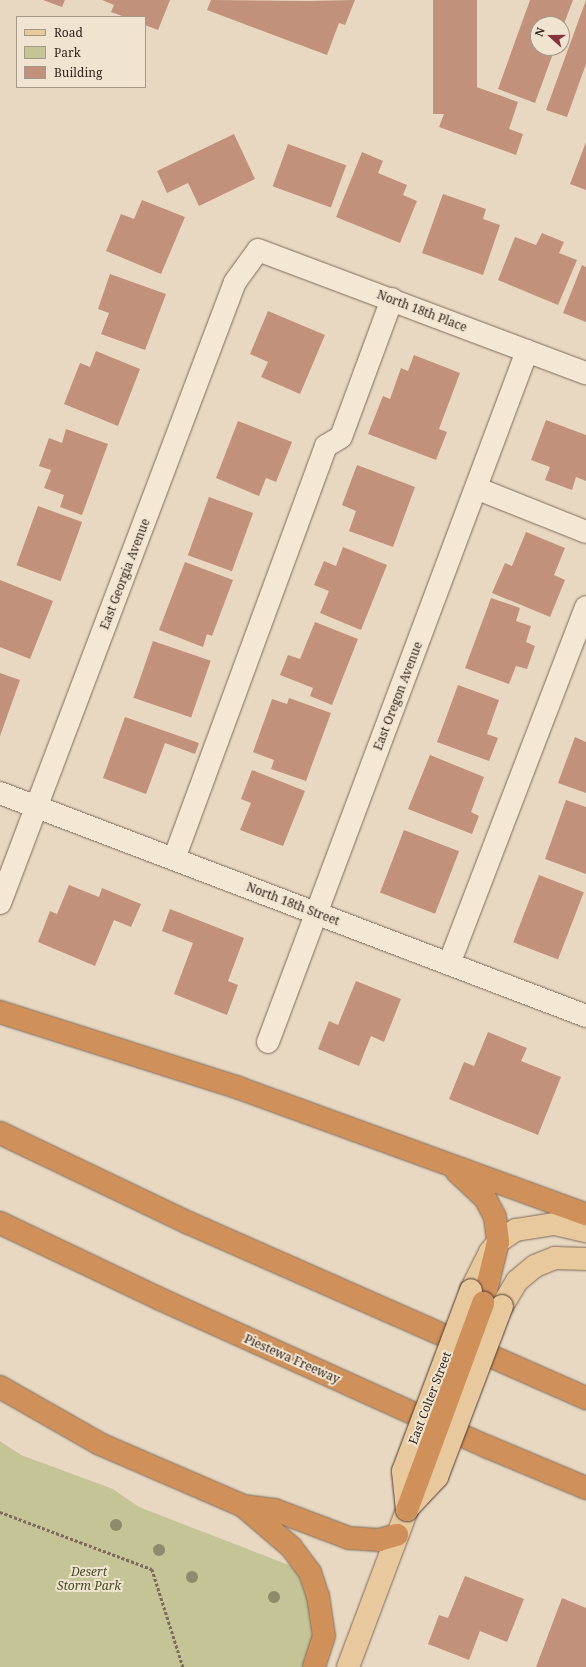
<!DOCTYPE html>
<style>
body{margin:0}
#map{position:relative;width:586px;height:1667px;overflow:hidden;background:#e8d8c1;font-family:"Noto Serif",serif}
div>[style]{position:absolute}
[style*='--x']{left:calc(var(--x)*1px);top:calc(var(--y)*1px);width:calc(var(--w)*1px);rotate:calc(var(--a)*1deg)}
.green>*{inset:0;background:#c4c497}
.building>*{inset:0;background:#c2917b;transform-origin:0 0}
.path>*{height:2.5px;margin-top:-1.25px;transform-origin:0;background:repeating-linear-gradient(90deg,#7f6a5b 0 3px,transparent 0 5px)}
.roads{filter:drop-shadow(0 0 1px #7f6a5b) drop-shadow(0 0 1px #7f6a5b)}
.minor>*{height:22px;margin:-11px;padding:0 11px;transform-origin:11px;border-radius:11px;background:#f4e7d3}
.major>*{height:22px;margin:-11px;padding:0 11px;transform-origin:11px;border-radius:11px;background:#e8c89d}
.highway>*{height:22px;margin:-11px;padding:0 11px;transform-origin:11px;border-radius:11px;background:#cf905a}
.bridges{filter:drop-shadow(0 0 1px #4d3a2f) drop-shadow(0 0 1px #4d3a2f)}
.major-bridge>*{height:22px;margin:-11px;padding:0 11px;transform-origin:11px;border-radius:11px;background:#e8c89d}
.highway-bridge>*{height:22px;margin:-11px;padding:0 11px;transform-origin:11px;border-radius:11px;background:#cf905a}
.trees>*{width:12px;height:12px;margin:-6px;border-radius:50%;background:#8e8a6c}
span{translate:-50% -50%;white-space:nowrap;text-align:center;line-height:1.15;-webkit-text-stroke:4px #f0e4d0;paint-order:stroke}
.street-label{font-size:12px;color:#31251d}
.park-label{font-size:12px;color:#454b26;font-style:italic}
.legend{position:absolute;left:16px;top:16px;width:130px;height:72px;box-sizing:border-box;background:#f0e4d0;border:1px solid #a49888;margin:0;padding:5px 7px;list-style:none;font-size:12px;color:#31251d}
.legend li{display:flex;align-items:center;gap:8px;height:20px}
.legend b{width:20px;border:1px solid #a49888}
.north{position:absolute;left:530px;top:16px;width:40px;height:40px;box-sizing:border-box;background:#f0e4d0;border:1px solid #a49888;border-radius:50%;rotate:291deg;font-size:11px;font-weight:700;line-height:16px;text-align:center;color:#31251d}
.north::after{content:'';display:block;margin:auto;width:14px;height:18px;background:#87323b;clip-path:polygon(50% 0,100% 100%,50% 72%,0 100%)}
</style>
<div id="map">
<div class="green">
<i style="clip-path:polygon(0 1441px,21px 1455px,113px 1489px,139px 1507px,294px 1567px,310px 1600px,314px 1636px,308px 1667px,0 1667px)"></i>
</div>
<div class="building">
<i style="clip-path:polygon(43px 0,65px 0,62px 7px)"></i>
<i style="clip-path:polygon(102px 0,170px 0,158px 30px,145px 25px,145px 17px,125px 17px,111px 12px,114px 5px)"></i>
<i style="clip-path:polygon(211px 0,308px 1px,355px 0,345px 25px,339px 23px,327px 55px,207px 10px)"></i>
<i style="left:433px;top:0;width:44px;height:114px"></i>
<i style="clip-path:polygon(530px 0,573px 0,562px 29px,562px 24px,538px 24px,538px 48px,555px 48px,535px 103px,498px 89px)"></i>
<i style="clip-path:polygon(586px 0,586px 64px,567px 117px,546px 110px)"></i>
<i style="clip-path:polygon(457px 80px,518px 102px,509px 129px,523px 134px,516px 155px,439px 127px)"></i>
<i style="clip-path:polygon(234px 134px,255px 179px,199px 206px,188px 183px,167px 193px,157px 171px)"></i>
<i style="clip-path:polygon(586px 142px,586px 190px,570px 184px)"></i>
<i style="left:288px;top:144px;width:62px;height:45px;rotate:20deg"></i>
<i style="clip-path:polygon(362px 152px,383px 161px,378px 173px,407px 185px,403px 195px,417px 201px,400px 243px,336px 217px)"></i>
<i style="clip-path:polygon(443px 194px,486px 209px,483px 219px,500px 225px,483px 275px,422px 253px)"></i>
<i style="clip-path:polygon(142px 200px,185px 217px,161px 274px,106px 251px,121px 214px,134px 219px)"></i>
<i style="clip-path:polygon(542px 233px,564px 242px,559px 253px,577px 260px,558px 305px,498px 280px,515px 237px,536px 245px)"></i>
<i style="clip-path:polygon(582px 265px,586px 267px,586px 322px,563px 313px)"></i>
<i style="clip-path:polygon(110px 274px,166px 294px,145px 350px,101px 334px,109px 313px,98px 309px)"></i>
<i style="clip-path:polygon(268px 311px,325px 335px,300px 394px,261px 377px,268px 362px,250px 354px)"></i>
<i style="clip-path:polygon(96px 351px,140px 369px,118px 426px,64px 404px,80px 363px,90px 367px)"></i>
<i style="clip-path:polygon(414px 355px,460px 373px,439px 429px,447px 432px,436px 460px,368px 434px,383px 396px,390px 399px,401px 368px,408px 371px)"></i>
<i style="clip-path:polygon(546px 420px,586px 435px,586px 481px,576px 477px,572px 490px,545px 480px,550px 467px,531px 460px)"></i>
<i style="clip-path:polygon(238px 421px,292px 442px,276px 482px,266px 478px,259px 496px,216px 478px)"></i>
<i style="clip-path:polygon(66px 429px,108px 444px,82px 515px,60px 507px,64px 495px,44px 488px,51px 470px,39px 466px,49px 438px,62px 443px)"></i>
<i style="clip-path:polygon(357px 465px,415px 487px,393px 547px,349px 531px,356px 511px,342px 505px)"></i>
<i style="left:209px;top:497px;width:47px;height:62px;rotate:20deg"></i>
<i style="left:38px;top:506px;width:47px;height:63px;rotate:20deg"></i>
<i style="clip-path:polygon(526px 532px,565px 548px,554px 575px,565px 580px,550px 617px,492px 593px,505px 563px,512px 566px)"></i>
<i style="clip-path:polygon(343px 547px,387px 565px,361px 630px,320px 613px,329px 591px,314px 585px,324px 561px,336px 566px)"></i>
<i style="clip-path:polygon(185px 562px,233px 580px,212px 636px,207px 634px,203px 647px,159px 630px)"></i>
<i style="clip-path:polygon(0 580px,53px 601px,30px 659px,0 647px)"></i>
<i style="clip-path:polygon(491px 598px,520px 608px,516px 621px,531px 626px,526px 642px,535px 646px,527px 669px,516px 666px,509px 684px,465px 668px)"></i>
<i style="clip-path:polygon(315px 622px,358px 639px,332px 705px,310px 696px,313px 688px,280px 675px,288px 655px,300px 659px)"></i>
<i style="left:153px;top:641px;width:61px;height:60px;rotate:19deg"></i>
<i style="clip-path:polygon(0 673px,20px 680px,0 736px)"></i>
<i style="clip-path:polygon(458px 685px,499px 700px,487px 734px,498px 738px,489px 761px,437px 742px)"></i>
<i style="clip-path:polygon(289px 698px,331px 713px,306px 781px,271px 769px,274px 760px,253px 752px,272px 699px,287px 704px)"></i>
<i style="clip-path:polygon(125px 717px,199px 743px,195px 754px,165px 743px,146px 794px,103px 778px)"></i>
<i style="clip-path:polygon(575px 737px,586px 742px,586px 793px,558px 783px)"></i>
<i style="clip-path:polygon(430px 755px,484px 777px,471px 812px,479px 816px,472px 834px,408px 809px)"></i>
<i style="clip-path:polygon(252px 770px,305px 791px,283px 846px,240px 830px,251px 803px,241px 799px)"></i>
<i style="clip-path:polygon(566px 800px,586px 807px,586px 874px,545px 859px)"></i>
<i style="left:404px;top:830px;width:59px;height:67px;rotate:21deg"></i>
<i style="left:539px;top:875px;width:48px;height:72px;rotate:21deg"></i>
<i style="clip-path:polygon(69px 885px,99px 897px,102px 888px,141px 904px,131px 927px,114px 920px,95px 966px,38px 942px,50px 911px,57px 914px)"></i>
<i style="clip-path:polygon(170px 909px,244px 938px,228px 981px,238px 985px,227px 1015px,174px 994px,193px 943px,162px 931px)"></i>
<i style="clip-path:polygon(356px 981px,401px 999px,384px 1042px,371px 1036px,359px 1066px,318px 1049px,329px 1021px,338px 1025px)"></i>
<i style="clip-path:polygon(488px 1032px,527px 1048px,521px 1061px,561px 1077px,538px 1135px,449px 1099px,464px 1062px,474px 1066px)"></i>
<i style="clip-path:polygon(465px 1576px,524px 1599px,507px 1642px,480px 1631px,469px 1660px,428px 1644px,439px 1615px,448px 1618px)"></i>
<i style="clip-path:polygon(562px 1598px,586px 1608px,586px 1667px,536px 1667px)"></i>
</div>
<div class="path">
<i style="--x:0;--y:1512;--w:162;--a:20.6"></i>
<i style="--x:152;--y:1569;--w:103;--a:72.4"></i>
</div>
<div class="roads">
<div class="minor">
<i style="--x:476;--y:488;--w:118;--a:21.8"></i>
<i style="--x:0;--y:793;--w:627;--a:20.83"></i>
<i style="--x:174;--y:859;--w:440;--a:-69.8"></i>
<i style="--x:326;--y:446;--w:17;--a:-31"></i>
<i style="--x:341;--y:437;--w:147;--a:-69.7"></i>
<i style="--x:0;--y:903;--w:664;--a:-69.27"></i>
<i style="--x:235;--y:282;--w:39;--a:-54"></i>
<i style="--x:258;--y:250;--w:350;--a:20.6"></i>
<i style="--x:449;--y:964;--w:382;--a:-69"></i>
<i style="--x:268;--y:1042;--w:738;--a:-69.45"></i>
</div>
<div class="major">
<i style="--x:471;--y:1290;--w:42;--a:-63.4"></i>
<i style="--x:490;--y:1252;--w:13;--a:-51"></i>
<i style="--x:498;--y:1242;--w:22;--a:-34"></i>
<i style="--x:516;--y:1230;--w:39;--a:-9"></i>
<i style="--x:555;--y:1224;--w:32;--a:13"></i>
<i style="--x:502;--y:1306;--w:29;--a:-59"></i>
<i style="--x:517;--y:1281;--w:23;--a:-40"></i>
<i style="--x:535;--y:1266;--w:22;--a:-22"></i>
<i style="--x:555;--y:1258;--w:31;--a:2"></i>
<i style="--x:348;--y:1667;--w:168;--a:-69.4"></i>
</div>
<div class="highway">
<i style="--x:0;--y:1012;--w:251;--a:17.6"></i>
<i style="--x:239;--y:1088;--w:369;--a:20"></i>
<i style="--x:0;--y:1133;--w:209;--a:25.5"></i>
<i style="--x:189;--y:1223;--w:434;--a:23.8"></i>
<i style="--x:457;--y:1172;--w:38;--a:43"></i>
<i style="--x:485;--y:1198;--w:21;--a:62"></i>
<i style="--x:495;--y:1217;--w:25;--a:83"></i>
<i style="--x:498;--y:1242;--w:63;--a:103.8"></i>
<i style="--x:0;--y:1223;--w:177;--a:25.4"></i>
<i style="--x:160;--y:1299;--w:360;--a:24.3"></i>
<i style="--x:488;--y:1447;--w:106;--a:22.7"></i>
<i style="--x:0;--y:1387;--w:115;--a:29.7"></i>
<i style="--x:100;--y:1444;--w:156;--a:23.4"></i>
<i style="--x:243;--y:1506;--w:32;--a:7"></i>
<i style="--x:275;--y:1510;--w:79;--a:20.7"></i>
<i style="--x:349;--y:1538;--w:30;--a:4"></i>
<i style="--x:379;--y:1540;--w:19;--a:-16"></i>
<i style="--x:243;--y:1506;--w:63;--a:40.5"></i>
<i style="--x:291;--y:1547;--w:31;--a:53"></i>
<i style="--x:310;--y:1572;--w:25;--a:72"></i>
<i style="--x:318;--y:1596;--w:40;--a:81.5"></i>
<i style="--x:324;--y:1636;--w:33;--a:108"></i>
</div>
</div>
<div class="bridges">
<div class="major-bridge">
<i style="--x:407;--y:1509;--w:44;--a:-46.8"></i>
<i style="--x:437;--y:1477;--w:183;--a:-69.2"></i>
<i style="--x:407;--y:1510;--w:39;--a:-96"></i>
<i style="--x:403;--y:1471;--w:193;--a:-69.4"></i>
</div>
<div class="highway-bridge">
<i style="--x:407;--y:1510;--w:221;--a:-69.8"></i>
</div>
</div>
<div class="trees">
<i style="left:116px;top:1525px"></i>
<i style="left:159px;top:1550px"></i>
<i style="left:192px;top:1577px"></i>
<i style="left:274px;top:1597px"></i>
</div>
<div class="street-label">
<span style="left:422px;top:311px;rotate:21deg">North 18th Place</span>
<span style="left:125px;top:574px;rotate:-69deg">East Georgia Avenue</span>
<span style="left:398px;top:696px;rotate:-69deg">East Oregon Avenue</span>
<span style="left:293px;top:904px;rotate:21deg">North 18th Street</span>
<span style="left:292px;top:1359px;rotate:24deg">Piestewa Freeway</span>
<span style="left:430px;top:1398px;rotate:-69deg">East Colter Street</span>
</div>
<div class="park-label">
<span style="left:89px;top:1579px">Desert<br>Storm Park</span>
</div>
<ul class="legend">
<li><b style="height:5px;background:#e8c89d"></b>Road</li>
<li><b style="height:11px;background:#c4c497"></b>Park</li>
<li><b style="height:11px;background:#c2917b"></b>Building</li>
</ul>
<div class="north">N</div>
</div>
